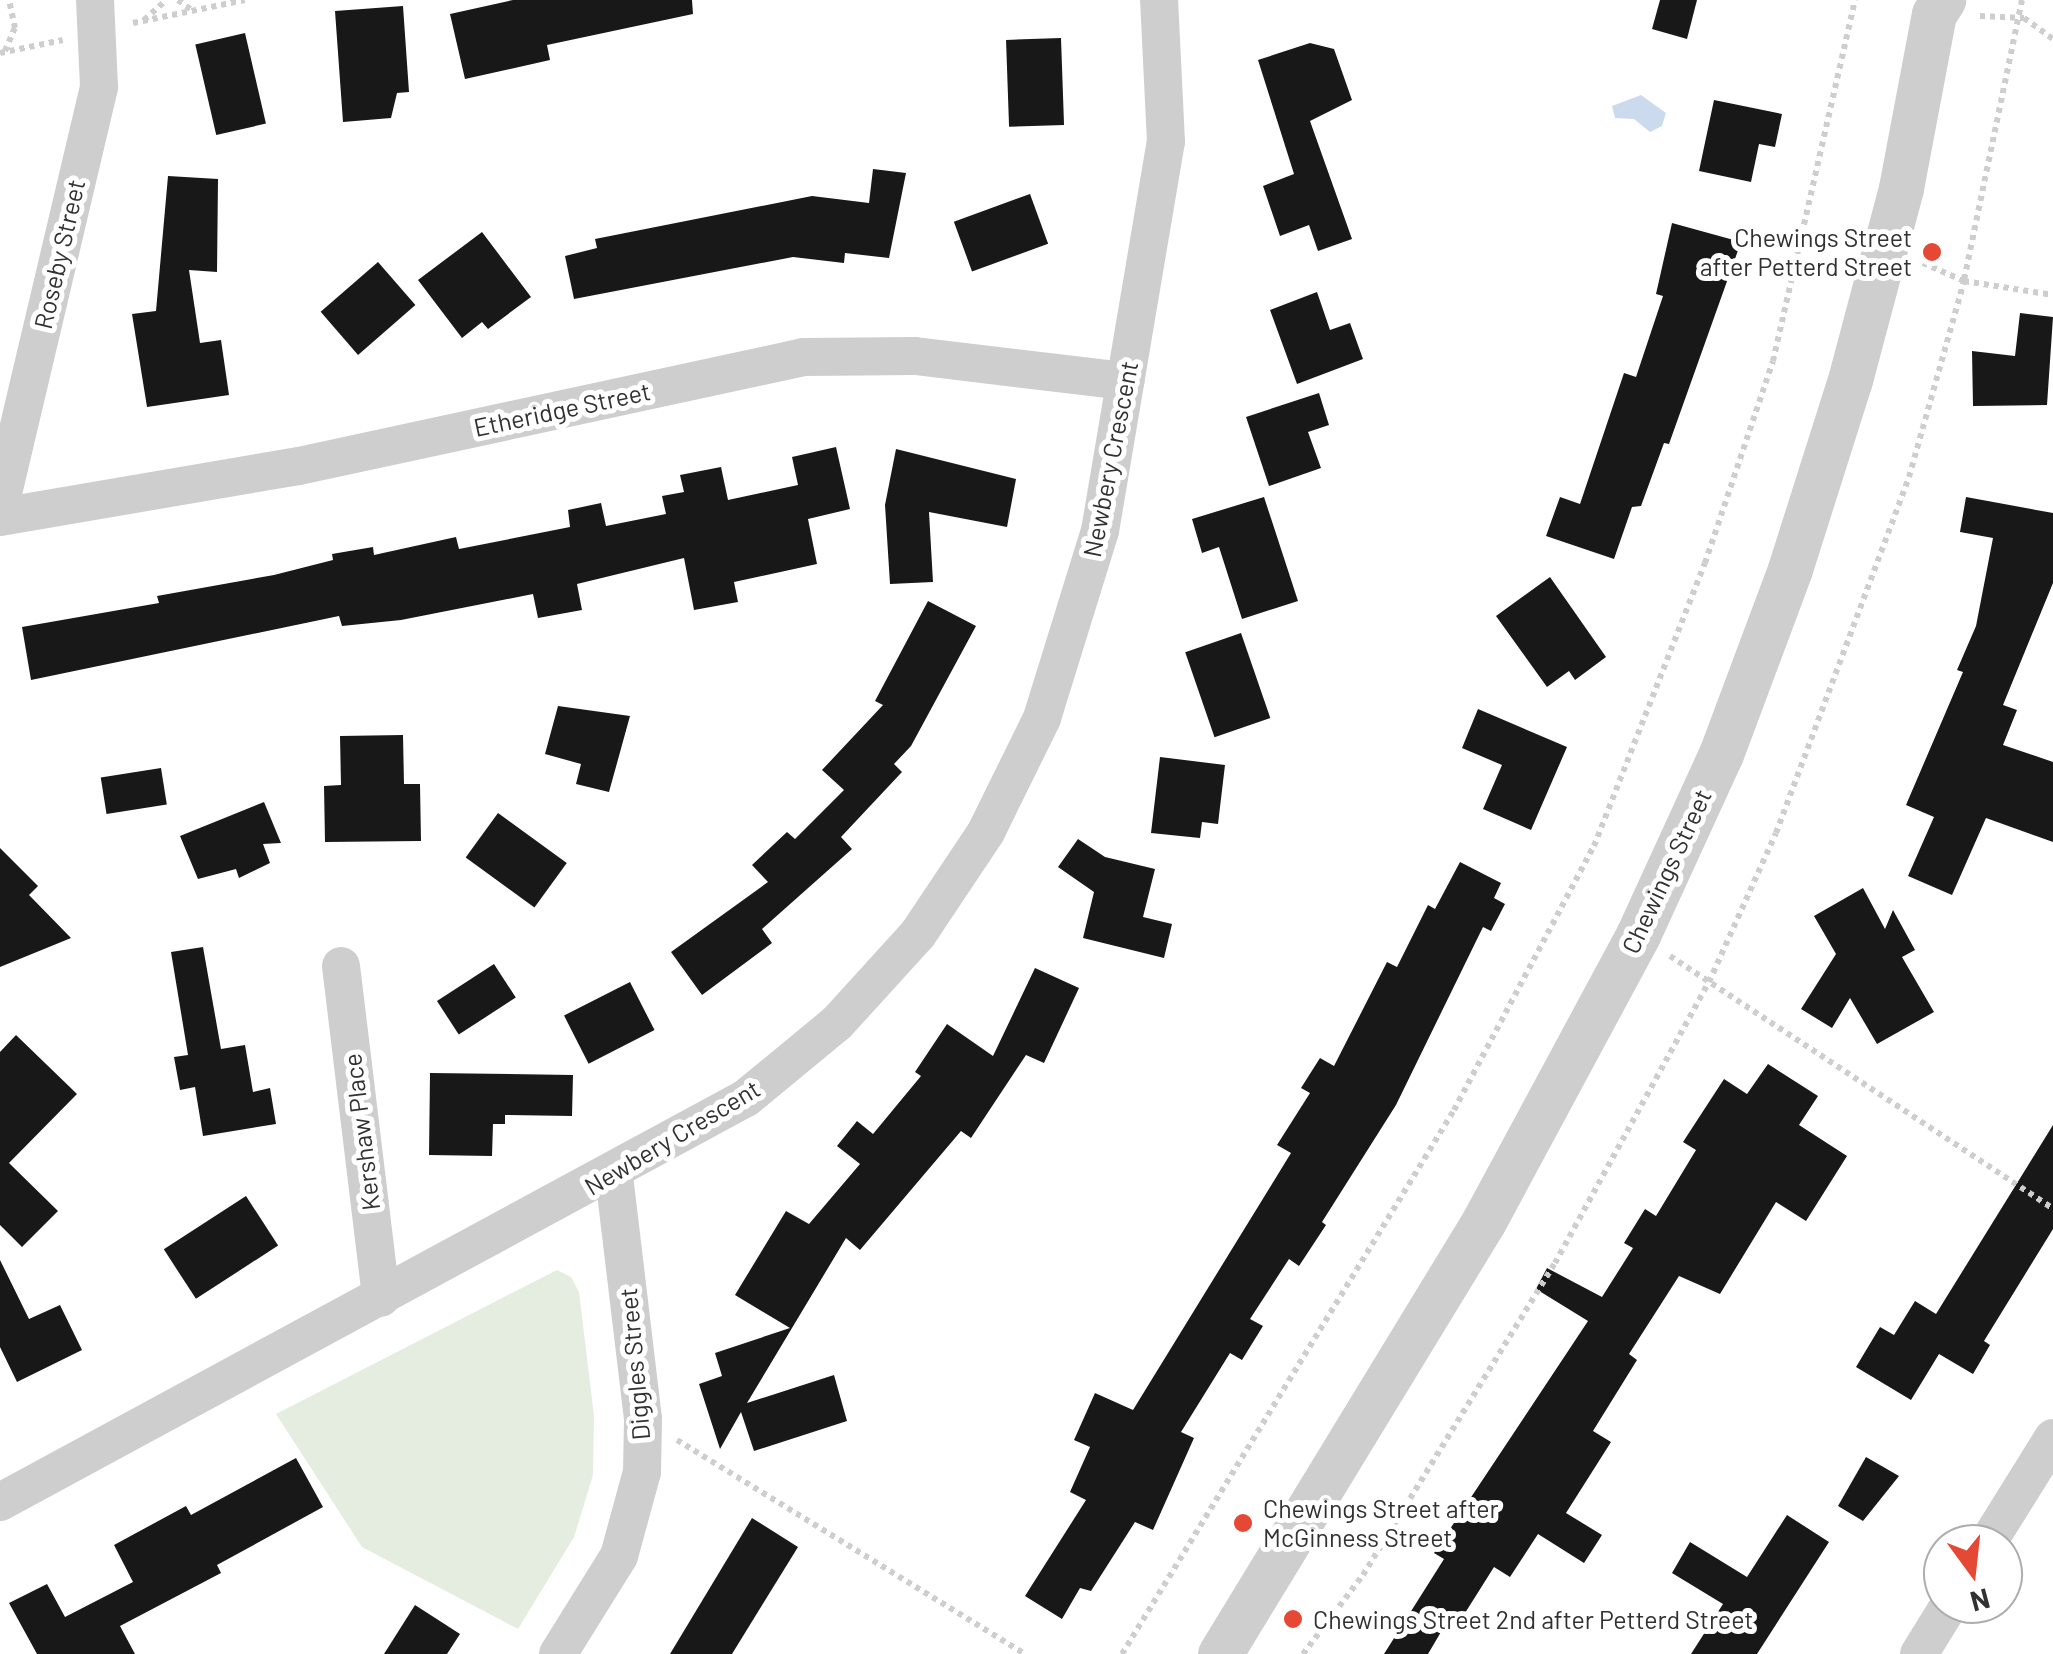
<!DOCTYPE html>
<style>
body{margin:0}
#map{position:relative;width:2053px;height:1654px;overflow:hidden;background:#fff;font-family:Barlow,sans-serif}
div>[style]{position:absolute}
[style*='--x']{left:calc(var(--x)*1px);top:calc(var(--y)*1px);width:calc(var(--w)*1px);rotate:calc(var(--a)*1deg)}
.green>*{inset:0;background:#e4eddf}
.water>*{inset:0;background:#ccdaed}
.building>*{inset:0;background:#181818;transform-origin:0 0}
.path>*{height:6px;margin-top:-3px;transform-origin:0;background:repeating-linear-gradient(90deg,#cecece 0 5px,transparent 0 10px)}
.minor>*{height:38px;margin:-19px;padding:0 19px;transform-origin:19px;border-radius:19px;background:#cecece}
.tertiary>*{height:45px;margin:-22.5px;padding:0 22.5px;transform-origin:22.5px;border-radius:22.5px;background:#cecece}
.dots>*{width:28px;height:28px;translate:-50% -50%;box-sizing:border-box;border:5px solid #fff;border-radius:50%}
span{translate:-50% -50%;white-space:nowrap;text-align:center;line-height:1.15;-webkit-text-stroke:10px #fff;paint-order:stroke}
.poi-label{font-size:25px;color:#313131}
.right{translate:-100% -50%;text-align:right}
.left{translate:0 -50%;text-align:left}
.street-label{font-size:25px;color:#313131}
.north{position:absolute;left:1923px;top:1524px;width:100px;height:100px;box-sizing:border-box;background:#fff;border:2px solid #adadad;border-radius:50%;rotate:165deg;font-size:28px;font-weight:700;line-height:40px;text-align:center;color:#313131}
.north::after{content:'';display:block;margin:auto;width:35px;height:45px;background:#e54835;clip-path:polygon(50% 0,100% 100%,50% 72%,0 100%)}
</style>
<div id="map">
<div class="green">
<i style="clip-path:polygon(557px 1270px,571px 1277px,579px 1292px,594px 1416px,593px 1475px,574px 1537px,518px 1629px,362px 1547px,276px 1414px)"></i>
</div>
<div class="water">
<i style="clip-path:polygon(1641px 95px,1666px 113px,1662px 126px,1650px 132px,1634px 119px,1615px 118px,1612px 106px)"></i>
</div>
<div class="building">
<i style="clip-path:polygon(513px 0,692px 0,693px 14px,547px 45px,550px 60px,465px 79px,450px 14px)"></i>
<i style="clip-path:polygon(1660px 0,1697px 0,1687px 39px,1652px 29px)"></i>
<i style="clip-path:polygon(403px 6px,409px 92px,397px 93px,391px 118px,343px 122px,335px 11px)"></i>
<i style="left:245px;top:33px;width:93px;height:51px;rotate:77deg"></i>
<i style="left:1061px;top:38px;width:87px;height:55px;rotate:88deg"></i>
<i style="clip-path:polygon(1310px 43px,1334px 49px,1352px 100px,1310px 121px,1352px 239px,1318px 251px,1309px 225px,1280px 236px,1263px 186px,1294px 174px,1258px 60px)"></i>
<i style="clip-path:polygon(1714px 100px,1782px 114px,1775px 147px,1759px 144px,1751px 182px,1699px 171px)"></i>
<i style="clip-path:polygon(873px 169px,906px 173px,889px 258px,845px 253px,844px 263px,793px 257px,574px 299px,565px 256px,597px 248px,595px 239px,812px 196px,869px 203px)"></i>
<i style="clip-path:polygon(168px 176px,218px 179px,217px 272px,189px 270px,200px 343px,221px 340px,229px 395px,147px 407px,132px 314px,156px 311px)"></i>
<i style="left:1030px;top:194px;width:53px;height:81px;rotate:70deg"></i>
<i style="clip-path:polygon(1672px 223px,1741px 242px,1669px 444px,1664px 443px,1641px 506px,1632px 507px,1614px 559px,1546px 536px,1560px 497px,1580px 504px,1624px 373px,1636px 377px,1663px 296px,1656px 294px)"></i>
<i style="clip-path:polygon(482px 232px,531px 297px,488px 329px,482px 322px,462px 338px,418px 280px)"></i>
<i style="left:378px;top:262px;width:57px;height:76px;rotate:49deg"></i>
<i style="clip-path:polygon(1317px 292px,1330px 330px,1350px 323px,1363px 359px,1297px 384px,1270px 310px)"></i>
<i style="clip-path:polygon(2020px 313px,2053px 317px,2047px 405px,1973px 406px,1972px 351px,2015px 356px)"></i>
<i style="clip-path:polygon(1319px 393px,1329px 425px,1308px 432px,1321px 468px,1269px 486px,1246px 417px)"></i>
<i style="clip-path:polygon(836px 447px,850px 509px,808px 519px,817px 564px,734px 582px,738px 602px,694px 610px,684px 558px,577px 584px,582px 610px,538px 618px,533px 594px,401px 620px,342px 626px,339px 616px,31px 680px,22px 627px,159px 603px,157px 596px,274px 575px,333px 560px,332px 554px,373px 547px,374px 555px,456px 537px,459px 549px,570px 527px,568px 510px,601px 503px,606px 526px,666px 514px,662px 496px,684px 492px,680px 475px,721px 467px,728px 500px,798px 485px,792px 457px)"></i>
<i style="clip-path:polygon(896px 449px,1016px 479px,1007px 527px,929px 512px,933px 582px,890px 584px,885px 505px)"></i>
<i style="clip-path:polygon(1264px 497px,1298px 601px,1242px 619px,1219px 547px,1202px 553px,1192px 519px)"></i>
<i style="clip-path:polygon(1966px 497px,2053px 513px,2053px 583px,2003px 705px,2017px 710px,2003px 745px,2053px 762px,2053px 842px,1986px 818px,1952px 895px,1908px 876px,1934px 817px,1906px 805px,1963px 672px,1957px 670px,1976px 626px,1993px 538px,1960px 532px)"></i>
<i style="clip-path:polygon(1550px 577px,1606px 657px,1575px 680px,1569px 671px,1547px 687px,1496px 616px)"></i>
<i style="clip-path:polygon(928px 601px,976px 626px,911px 746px,894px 764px,902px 772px,841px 837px,852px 849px,762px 929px,772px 943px,702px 995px,671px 952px,768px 882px,752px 865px,787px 832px,795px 839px,844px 790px,822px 770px,883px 705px,875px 701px)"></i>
<i style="left:1241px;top:633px;width:90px;height:59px;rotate:71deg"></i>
<i style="clip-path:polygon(558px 706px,630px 716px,609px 792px,576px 784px,581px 764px,545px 754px)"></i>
<i style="clip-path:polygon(1478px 709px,1567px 747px,1531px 830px,1483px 809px,1502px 765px,1462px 748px)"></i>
<i style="clip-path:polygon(403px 735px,404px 784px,420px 784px,421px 841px,325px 842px,324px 786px,341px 785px,340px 736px)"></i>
<i style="clip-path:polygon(1160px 757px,1225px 765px,1218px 824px,1202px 822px,1200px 838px,1151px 833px)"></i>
<i style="left:161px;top:768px;width:37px;height:61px;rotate:81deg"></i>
<i style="clip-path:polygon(264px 802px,281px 843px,263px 844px,270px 863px,239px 878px,236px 869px,198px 879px,180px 836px)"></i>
<i style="left:498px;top:813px;width:85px;height:55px;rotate:36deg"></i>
<i style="clip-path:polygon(1078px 839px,1105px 857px,1155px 869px,1143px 917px,1172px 924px,1164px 958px,1083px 938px,1094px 892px,1058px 867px)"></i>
<i style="clip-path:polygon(0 848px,38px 886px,29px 895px,71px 938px,0 967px)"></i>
<i style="clip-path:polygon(1460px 862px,1501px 883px,1494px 898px,1505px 904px,1491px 931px,1483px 927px,1396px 1105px,1322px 1222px,1326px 1225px,1299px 1266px,1289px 1259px,1250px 1319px,1263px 1326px,1242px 1360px,1230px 1353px,1181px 1432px,1194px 1438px,1153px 1530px,1135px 1522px,1091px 1591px,1080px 1588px,1062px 1619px,1025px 1596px,1086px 1500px,1070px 1492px,1090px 1447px,1074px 1440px,1095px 1393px,1133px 1410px,1291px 1153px,1277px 1145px,1310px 1093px,1301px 1088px,1320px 1058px,1334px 1066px,1387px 962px,1397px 967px,1428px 905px,1435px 909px)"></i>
<i style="clip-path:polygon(1863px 888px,1885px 929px,1893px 910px,1915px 950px,1902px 957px,1934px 1012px,1877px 1044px,1850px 998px,1832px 1028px,1801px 1009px,1836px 954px,1814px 916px)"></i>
<i style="clip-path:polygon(203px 947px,221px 1049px,245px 1045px,253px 1092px,270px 1088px,276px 1124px,203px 1136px,195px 1087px,180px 1090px,174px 1057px,188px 1055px,171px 952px)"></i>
<i style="left:494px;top:964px;width:40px;height:68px;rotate:57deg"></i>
<i style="clip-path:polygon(1035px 968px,1079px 988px,1044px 1063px,1026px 1055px,971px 1138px,961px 1131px,860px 1250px,846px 1238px,747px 1403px,834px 1375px,847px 1421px,754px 1451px,741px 1412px,720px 1449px,699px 1384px,722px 1376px,715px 1353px,790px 1328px,735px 1295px,786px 1211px,809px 1224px,860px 1164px,837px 1146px,857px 1121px,873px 1134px,921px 1076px,915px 1072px,947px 1024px,993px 1056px)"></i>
<i style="left:630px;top:982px;width:54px;height:74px;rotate:63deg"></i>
<i style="clip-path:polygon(16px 1035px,77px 1094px,9px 1163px,58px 1211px,22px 1247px,0 1225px,0 1052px)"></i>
<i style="clip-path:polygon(1768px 1064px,1818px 1096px,1799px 1125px,1847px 1156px,1806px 1221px,1776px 1202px,1720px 1294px,1679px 1276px,1629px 1354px,1637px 1360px,1593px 1431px,1611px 1442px,1566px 1513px,1602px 1535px,1584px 1563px,1538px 1534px,1510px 1577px,1494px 1567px,1460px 1621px,1451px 1615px,1428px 1654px,1384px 1654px,1444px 1559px,1434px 1553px,1588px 1321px,1536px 1289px,1547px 1268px,1602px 1297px,1633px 1248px,1624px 1243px,1645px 1209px,1656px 1216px,1696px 1150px,1683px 1142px,1724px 1079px,1747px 1094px)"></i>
<i style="clip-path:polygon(430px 1073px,573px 1075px,572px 1116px,505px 1115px,505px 1124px,493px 1124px,492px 1156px,429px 1155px)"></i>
<i style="clip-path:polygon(2053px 1125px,2053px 1229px,1984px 1341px,1990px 1345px,1973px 1374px,1939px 1354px,1911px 1400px,1856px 1367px,1880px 1327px,1894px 1335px,1915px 1301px,1936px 1314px)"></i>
<i style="left:246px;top:1196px;width:59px;height:98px;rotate:57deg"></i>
<i style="clip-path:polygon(0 1260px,29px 1319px,60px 1305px,82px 1350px,17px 1382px,0 1347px)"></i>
<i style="clip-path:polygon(1866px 1457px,1899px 1476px,1863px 1521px,1838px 1506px)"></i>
<i style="clip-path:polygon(296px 1458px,323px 1507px,217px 1565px,221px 1573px,120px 1626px,135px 1654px,37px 1654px,9px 1603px,47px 1584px,65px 1617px,133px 1582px,114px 1545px,186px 1506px,191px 1515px)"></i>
<i style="clip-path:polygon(1787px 1515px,1829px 1542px,1757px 1654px,1691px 1654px,1723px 1604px,1672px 1573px,1690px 1542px,1747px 1577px)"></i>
<i style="clip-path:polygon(752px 1518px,798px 1547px,732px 1654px,670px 1654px)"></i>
<i style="clip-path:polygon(415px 1605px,460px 1634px,447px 1654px,384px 1654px)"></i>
</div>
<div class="path">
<i style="--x:178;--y:0;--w:19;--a:36"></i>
<i style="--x:2022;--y:0;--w:287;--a:101.7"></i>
<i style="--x:1964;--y:281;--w:90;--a:8.9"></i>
<i style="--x:1980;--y:16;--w:44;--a:2.6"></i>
<i style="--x:2024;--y:18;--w:36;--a:36"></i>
<i style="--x:144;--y:20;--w:30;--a:-42"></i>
<i style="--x:133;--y:23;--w:114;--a:-11.6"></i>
<i style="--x:5;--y:51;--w:25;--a:-67"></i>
<i style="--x:15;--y:28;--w:29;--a:-102"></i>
<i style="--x:0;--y:53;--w:64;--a:-11.7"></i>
<i style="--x:1670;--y:956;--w:459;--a:33.4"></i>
<i style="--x:677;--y:1440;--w:409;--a:31.6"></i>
<i style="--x:1122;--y:1654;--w:637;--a:-58.6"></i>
<i style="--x:1454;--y:1110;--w:299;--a:-62.1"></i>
<i style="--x:1594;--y:846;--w:304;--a:-68.6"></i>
<i style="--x:1705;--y:563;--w:213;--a:-71.4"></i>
<i style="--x:1773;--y:361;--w:370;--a:-77.2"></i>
<i style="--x:1303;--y:1654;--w:99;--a:-52.8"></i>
<i style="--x:1363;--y:1575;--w:366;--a:-58.4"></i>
<i style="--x:1555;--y:1263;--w:320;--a:-61.3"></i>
<i style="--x:1709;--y:982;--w:163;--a:-65.8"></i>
<i style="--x:1776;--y:833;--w:380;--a:-69.5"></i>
<i style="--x:1909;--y:477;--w:204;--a:-74.3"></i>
<i style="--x:1964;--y:281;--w:45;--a:-156.3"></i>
</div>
<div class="minor">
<i style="--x:0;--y:506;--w:431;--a:-76.7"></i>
<i style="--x:99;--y:87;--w:87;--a:-92.6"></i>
<i style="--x:0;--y:517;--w:303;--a:-9.7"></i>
<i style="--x:299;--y:466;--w:517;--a:-12.18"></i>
<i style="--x:804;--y:357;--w:111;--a:-0.5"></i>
<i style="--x:915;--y:356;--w:212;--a:6.8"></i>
<i style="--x:341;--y:966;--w:334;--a:83.1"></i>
<i style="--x:0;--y:1502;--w:848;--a:-28.44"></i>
<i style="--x:746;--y:1098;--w:118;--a:-39.5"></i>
<i style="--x:837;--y:1023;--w:120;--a:-47.7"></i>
<i style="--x:918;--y:934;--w:123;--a:-56.3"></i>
<i style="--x:986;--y:832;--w:127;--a:-63.8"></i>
<i style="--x:1042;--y:718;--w:196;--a:-72.8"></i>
<i style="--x:1100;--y:531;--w:395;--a:-80.4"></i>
<i style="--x:1166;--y:142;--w:142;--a:-92.8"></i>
<i style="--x:1987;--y:1544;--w:125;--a:-58.1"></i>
<i style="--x:558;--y:1654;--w:115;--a:-58.1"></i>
<i style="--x:619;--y:1556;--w:87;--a:-74.7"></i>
<i style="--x:642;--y:1472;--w:53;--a:-88.9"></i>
<i style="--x:643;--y:1419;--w:247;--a:-96.8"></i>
<i style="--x:1919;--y:1654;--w:59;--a:-58.2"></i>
</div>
<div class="tertiary">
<i style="--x:1220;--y:1654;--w:507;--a:-58.63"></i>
<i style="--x:1484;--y:1221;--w:325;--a:-61.7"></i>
<i style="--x:1638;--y:935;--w:199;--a:-65.4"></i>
<i style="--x:1721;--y:754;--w:197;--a:-69.5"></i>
<i style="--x:1790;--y:569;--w:198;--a:-72.4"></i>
<i style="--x:1850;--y:380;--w:199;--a:-75.1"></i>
<i style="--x:1901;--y:188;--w:177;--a:-79.3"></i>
<i style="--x:1934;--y:14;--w:17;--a:-57"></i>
</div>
<div class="dots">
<i style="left:1932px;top:252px;background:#e54835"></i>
<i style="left:1243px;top:1523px;background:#e54835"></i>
<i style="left:1293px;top:1619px;background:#e54835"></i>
</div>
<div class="poi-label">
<span class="right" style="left:1912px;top:252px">Chewings Street<br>after Petterd Street</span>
<span class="left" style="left:1263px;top:1523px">Chewings Street after<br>McGinness Street</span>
<span class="left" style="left:1313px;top:1619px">Chewings Street 2nd after Petterd Street</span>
</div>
<div class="street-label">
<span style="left:59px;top:254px;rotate:-77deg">Roseby Street</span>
<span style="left:562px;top:409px;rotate:-12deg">Etheridge Street</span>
<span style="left:1110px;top:459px;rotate:-79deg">Newbery Crescent</span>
<span style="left:1666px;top:871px;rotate:-65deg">Chewings Street</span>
<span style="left:361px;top:1132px;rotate:-97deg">Kershaw Place</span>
<span style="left:672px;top:1137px;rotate:-31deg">Newbery Crescent</span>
<span style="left:634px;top:1364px;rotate:-95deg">Diggles Street</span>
</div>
<div class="north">N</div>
</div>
